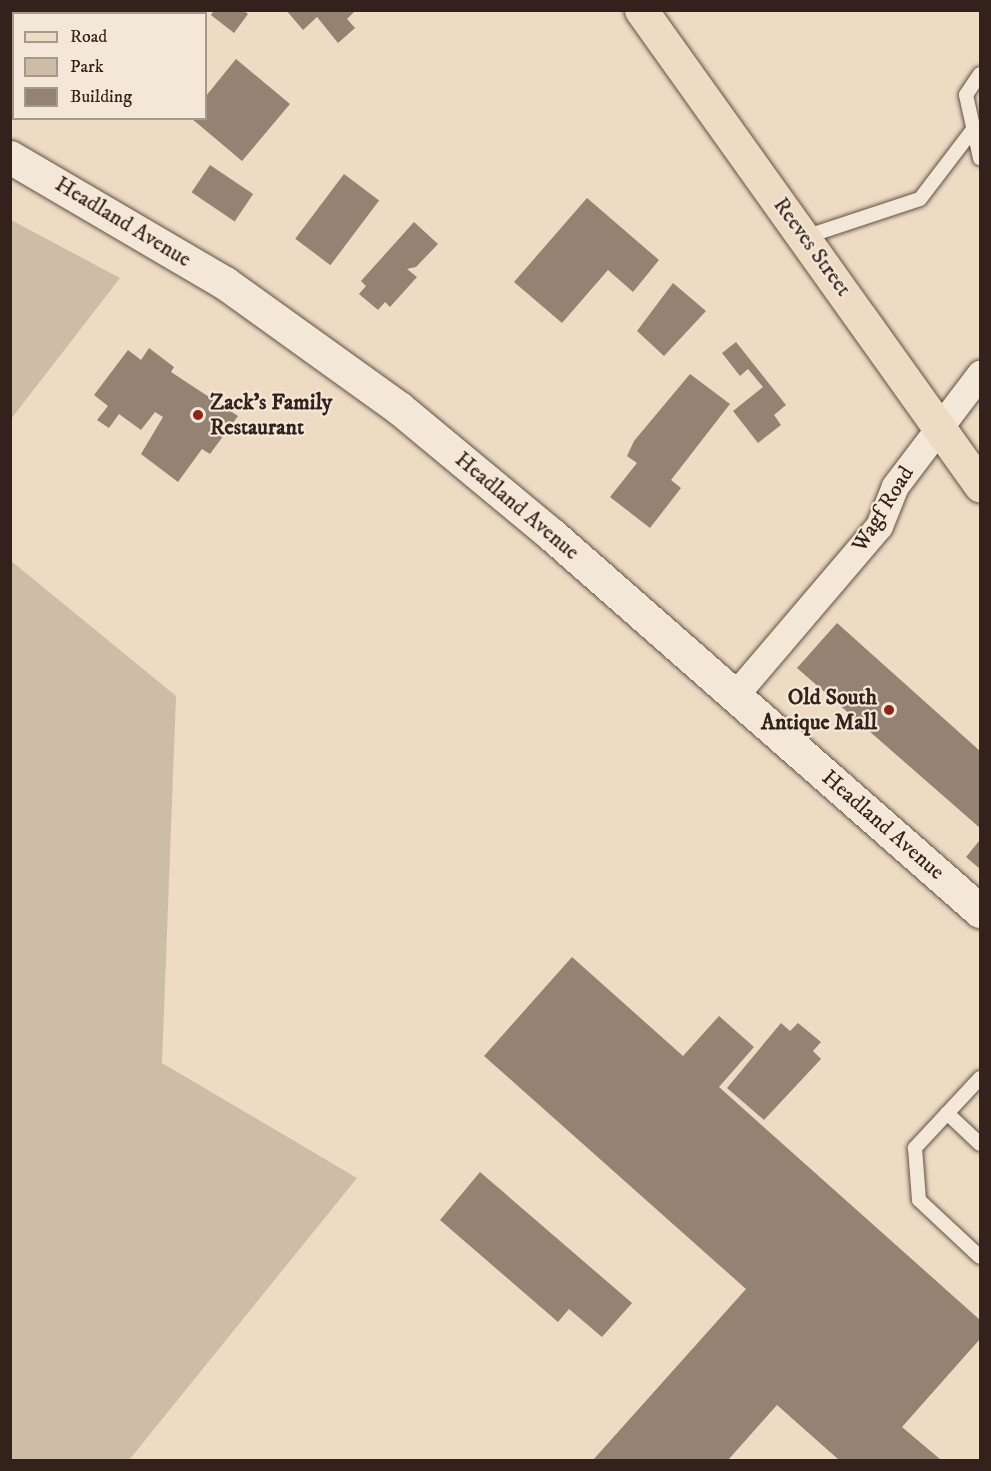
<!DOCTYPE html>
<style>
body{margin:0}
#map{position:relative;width:991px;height:1471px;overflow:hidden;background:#eddbc3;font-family:"IM FELL DW Pica",serif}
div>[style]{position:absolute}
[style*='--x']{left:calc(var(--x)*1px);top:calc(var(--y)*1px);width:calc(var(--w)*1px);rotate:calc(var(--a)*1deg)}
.green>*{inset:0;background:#cdbca6}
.building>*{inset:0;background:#948272;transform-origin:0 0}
.roads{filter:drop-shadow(0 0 2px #625045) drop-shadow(0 0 2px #625045)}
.service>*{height:14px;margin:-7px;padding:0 7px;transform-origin:7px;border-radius:7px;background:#f3e8d8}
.minor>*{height:27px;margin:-13.5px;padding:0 13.5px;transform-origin:13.5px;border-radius:13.5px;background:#f3e8d8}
.secondary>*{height:33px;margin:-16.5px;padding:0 16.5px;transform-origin:16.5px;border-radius:16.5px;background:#f3e8d8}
.primary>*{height:33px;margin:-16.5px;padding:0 16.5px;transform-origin:16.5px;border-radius:16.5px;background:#eddbc3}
.dots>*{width:16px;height:16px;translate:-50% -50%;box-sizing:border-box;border:3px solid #f3e8d8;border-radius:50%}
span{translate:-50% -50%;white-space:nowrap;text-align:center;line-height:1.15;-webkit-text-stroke:4.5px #f3e8d8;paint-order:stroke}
.street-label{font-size:22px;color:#33221b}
.poi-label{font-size:22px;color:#33221b;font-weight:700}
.left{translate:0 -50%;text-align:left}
.right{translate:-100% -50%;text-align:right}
.frame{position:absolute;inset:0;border:12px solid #33221b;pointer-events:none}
.legend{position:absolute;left:12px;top:12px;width:195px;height:108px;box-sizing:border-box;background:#f3e8d8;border:2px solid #a6998c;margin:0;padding:8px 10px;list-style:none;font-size:18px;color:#33221b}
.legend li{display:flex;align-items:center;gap:12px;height:30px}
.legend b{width:30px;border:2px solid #a6998c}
</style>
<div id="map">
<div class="green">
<i style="clip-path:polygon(11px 220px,120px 278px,11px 419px)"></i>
<i style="clip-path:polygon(10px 560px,176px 696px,162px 1063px,357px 1178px,129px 1460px,11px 1460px)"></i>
</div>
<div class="building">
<i style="clip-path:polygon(10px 10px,52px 10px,56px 14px,14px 14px,14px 40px)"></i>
<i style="clip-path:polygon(214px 10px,243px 10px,248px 14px,234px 33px,211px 15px)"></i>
<i style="clip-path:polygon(286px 10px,356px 10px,347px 19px,355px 28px,338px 43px,317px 17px,303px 30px)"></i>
<i style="clip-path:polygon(236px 59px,290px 104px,242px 161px,191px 118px,206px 118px,206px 96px)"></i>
<i style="left:210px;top:165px;width:52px;height:33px;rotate:34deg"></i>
<i style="left:344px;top:174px;width:44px;height:81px;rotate:37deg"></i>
<i style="clip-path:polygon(587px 198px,659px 260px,633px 292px,608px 270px,562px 323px,514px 282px)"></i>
<i style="clip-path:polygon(414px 222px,438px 244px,416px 267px,407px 269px,417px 277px,390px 307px,385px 302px,378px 310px,359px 294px,366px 286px,361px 281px)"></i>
<i style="clip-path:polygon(673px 283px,706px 311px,664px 356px,637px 331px)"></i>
<i style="clip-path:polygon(736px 342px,786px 405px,774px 415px,781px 425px,758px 443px,733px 411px,763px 387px,748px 369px,740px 376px,722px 353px)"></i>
<i style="clip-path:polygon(149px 348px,174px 367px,171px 372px,238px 416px,210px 454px,202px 449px,178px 482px,141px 454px,163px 417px,155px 412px,141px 430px,119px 414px,109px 428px,97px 420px,108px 406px,94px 395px,128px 350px,141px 360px)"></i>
<i style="clip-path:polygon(690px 374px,730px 404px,671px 480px,681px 488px,650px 528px,610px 497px,637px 463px,627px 456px,634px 441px)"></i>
<i style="clip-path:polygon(837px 623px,980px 751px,980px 828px,797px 668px)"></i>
<i style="clip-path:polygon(980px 840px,980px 869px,966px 857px)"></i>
<i style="clip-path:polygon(572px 957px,683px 1056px,719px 1016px,754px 1047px,719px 1087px,980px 1320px,980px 1339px,902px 1427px,941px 1460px,839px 1460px,777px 1405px,728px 1460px,593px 1460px,746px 1289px,484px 1056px)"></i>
<i style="clip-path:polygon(781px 1023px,790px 1031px,798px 1023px,821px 1042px,813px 1051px,821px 1059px,764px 1120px,727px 1088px)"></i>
<i style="clip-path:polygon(480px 1172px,632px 1303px,602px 1337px,569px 1309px,558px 1322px,440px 1220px)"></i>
</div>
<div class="roads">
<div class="service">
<i style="--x:980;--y:74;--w:25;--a:124"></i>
<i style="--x:966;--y:95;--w:65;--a:77.5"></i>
<i style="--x:805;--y:237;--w:121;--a:-18.3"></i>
<i style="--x:920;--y:199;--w:89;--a:-52.7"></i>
<i style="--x:980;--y:1078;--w:96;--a:132.9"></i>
<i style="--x:915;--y:1148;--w:52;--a:85.6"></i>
<i style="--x:919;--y:1200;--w:83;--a:43.1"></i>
<i style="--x:947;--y:1113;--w:45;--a:43.2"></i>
</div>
<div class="minor">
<i style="--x:735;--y:695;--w:222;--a:-49.6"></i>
<i style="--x:879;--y:526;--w:43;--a:-68.2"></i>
<i style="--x:895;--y:486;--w:141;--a:-52.8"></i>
</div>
<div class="secondary">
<i style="--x:10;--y:157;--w:249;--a:30.4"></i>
<i style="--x:225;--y:283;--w:214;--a:35.7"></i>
<i style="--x:399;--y:408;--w:199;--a:39.7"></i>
<i style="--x:552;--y:535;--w:570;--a:41.3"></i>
</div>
<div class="primary">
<i style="--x:641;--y:10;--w:584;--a:54.49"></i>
</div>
</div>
<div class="dots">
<i style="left:198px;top:415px;background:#8f2418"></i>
<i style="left:889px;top:710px;background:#8f2418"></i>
</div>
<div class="street-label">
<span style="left:123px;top:222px;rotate:31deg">Headland Avenue</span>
<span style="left:812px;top:247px;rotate:54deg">Reeves Street</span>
<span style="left:517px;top:506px;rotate:40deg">Headland Avenue</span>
<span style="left:883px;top:509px;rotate:-58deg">Wagf Road</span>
<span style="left:883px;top:825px;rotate:41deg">Headland Avenue</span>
</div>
<div class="poi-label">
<span class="left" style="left:210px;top:415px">Zack's Family<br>Restaurant</span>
<span class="right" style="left:877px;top:710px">Old South<br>Antique Mall</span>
</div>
<div class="frame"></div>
<ul class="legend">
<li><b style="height:8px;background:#eddbc3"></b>Road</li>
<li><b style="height:16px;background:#cdbca6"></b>Park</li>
<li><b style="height:16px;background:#948272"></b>Building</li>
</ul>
</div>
